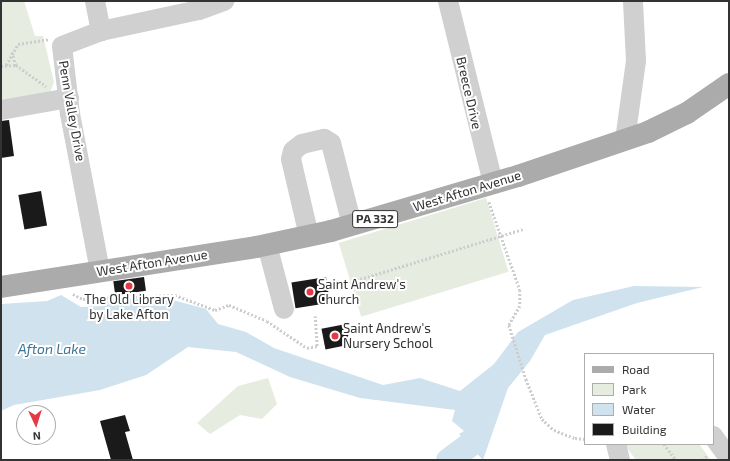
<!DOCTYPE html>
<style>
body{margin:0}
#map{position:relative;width:730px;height:461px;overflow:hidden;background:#fff;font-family:"Exo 2",sans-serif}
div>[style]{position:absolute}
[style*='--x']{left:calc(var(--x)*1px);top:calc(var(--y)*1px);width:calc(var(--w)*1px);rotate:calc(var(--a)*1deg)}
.green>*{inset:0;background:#e6ecdf;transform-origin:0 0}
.water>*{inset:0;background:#cfe2ee}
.river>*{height:25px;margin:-12.5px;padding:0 12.5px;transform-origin:12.5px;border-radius:12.5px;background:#cfe2ee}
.building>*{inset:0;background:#1a1a1a;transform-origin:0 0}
.path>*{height:2.5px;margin-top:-1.25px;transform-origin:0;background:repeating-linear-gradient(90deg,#cdcdcd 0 2px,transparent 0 4px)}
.minor>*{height:20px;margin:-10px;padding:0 10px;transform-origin:10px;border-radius:10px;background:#d0d0d0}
.major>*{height:22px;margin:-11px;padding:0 11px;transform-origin:11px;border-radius:11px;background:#ababab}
.dots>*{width:11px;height:11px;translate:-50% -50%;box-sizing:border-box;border:2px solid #fff;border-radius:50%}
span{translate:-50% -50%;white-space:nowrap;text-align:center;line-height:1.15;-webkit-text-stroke:4px #fff;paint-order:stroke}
.shield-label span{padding:1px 3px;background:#fff;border:1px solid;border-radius:3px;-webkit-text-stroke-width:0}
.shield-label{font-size:12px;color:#333;font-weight:700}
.street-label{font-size:13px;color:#333}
.poi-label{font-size:13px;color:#333}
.left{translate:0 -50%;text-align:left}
.water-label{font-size:14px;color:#3f7597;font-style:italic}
.frame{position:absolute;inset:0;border:2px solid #333;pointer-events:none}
.legend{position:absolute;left:584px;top:353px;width:130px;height:92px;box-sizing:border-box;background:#fff;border:1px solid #adadad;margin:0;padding:5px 7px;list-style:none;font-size:12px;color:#333}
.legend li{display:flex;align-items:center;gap:8px;height:20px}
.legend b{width:20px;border:1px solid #adadad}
.north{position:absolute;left:16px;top:405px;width:40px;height:40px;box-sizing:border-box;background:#fff;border:1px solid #adadad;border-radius:50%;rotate:176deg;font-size:11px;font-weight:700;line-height:16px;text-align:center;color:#333}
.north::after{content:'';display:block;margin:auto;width:14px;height:18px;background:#e63946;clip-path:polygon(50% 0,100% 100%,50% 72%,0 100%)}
</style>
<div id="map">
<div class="green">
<i style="clip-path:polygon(1px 1px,24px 1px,35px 36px,43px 36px,54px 82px,50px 93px,1px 101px)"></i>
<i style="left:486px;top:198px;width:77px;height:154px;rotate:73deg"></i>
<i style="clip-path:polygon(268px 378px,277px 404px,262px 419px,240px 415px,210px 434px,197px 423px,238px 386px)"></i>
<i style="clip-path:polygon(624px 444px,699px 444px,711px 460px,636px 460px)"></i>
</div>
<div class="water">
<i style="clip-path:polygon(634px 286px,703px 287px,637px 303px,545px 335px,530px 361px,508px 388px,483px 460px,459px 434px,464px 431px,452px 421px,455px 410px,360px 398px,290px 377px,236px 352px,188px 347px,146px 375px,100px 390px,14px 405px,1px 411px,1px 304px,47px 301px,61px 295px,81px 307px,103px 306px,106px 299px,169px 299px,206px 309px,218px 324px,246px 332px,274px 348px,383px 385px,420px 378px,460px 391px,494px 364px,518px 332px,573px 300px)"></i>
</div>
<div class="river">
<i style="--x:448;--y:460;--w:26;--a:-36"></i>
</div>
<div class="building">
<i style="clip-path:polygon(9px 120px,14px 156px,1px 158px,1px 121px)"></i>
<i style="left:41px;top:191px;width:35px;height:23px;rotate:80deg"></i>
<i style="left:144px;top:277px;width:14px;height:31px;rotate:82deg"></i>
<i style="left:326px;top:277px;width:26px;height:35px;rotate:81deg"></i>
<i style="left:346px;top:324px;width:21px;height:25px;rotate:79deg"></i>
<i style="clip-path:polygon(125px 415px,130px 431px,125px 432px,133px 460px,111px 460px,100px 421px)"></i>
</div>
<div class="path">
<i style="--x:12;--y:52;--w:14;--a:73"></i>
<i style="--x:6;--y:65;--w:24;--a:-60"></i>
<i style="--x:18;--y:44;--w:31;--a:-9"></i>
<i style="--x:1;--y:66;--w:15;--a:-4"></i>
<i style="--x:16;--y:65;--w:37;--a:35"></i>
<i style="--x:489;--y:202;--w:93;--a:70.6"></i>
<i style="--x:520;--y:290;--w:16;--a:90"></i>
<i style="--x:520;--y:306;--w:22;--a:120"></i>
<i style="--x:509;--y:325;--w:57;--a:72.5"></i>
<i style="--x:526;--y:379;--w:43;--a:68.2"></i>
<i style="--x:542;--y:419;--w:16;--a:43"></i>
<i style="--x:554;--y:430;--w:22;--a:21"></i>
<i style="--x:575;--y:438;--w:10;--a:6"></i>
<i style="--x:341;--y:285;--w:190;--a:-17.1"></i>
<i style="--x:73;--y:294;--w:11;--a:27"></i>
<i style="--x:83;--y:299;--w:92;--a:-2.5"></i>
<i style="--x:175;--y:295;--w:43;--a:20.6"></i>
<i style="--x:215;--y:310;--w:15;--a:-20"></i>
<i style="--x:229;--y:305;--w:41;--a:22.8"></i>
<i style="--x:267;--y:321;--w:48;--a:34"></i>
<i style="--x:307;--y:348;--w:10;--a:-11"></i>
<i style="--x:317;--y:346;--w:30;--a:-94"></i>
<i style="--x:664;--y:444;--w:20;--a:53"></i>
<i style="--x:702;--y:460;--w:6;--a:-39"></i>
</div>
<div class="minor">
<i style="--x:95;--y:1;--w:31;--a:79"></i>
<i style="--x:448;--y:1;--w:187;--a:76.1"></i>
<i style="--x:1;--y:110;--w:69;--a:-10"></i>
<i style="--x:625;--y:140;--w:80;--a:-82.1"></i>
<i style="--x:636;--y:61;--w:60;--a:-92.9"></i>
<i style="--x:309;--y:236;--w:79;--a:-103.2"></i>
<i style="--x:291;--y:159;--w:8;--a:-76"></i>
<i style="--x:293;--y:151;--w:11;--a:-38"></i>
<i style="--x:302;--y:144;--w:23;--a:-13"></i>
<i style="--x:324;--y:139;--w:8;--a:30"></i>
<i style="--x:331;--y:143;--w:85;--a:75.6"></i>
<i style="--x:267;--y:245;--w:66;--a:75.1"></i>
<i style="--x:100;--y:271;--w:160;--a:-100.8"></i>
<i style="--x:70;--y:114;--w:68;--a:-96.7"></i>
<i style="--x:62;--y:46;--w:42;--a:-21"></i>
<i style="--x:101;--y:31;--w:100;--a:-12.1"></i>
<i style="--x:199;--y:10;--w:27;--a:-20"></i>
<i style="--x:713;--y:436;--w:27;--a:54"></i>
<i style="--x:616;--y:444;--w:16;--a:76"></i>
</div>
<div class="major">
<i style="--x:1;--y:287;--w:258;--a:-8.9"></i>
<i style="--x:256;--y:247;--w:77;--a:-12"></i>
<i style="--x:331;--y:231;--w:195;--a:-16.4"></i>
<i style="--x:518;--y:176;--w:137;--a:-18.7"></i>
<i style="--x:648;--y:132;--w:43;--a:-26"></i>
<i style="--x:687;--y:113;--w:51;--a:-34.6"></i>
</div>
<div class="dots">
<i style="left:129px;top:286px;background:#e63946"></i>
<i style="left:310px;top:292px;background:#e63946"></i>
<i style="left:335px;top:336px;background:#e63946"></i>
</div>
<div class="shield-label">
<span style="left:375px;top:219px">PA 332</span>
</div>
<div class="street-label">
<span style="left:469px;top:93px;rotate:77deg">Breece Drive</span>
<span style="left:72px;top:111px;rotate:80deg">Penn Valley Drive</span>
<span style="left:467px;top:191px;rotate:-17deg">West Afton Avenue</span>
<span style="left:152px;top:263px;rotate:-9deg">West Afton Avenue</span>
</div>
<div class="poi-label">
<span class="left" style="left:318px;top:292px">Saint Andrew's<br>Church</span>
<span style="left:129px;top:307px">The Old Library<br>by Lake Afton</span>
<span class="left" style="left:343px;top:336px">Saint Andrew's<br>Nursery School</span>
</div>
<div class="water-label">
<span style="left:52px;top:349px">Afton Lake</span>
</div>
<div class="frame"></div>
<ul class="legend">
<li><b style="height:5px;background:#ababab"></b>Road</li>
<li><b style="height:11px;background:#e6ecdf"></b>Park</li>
<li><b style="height:11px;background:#cfe2ee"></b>Water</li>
<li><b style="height:11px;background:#1a1a1a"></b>Building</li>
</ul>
<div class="north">N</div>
</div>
